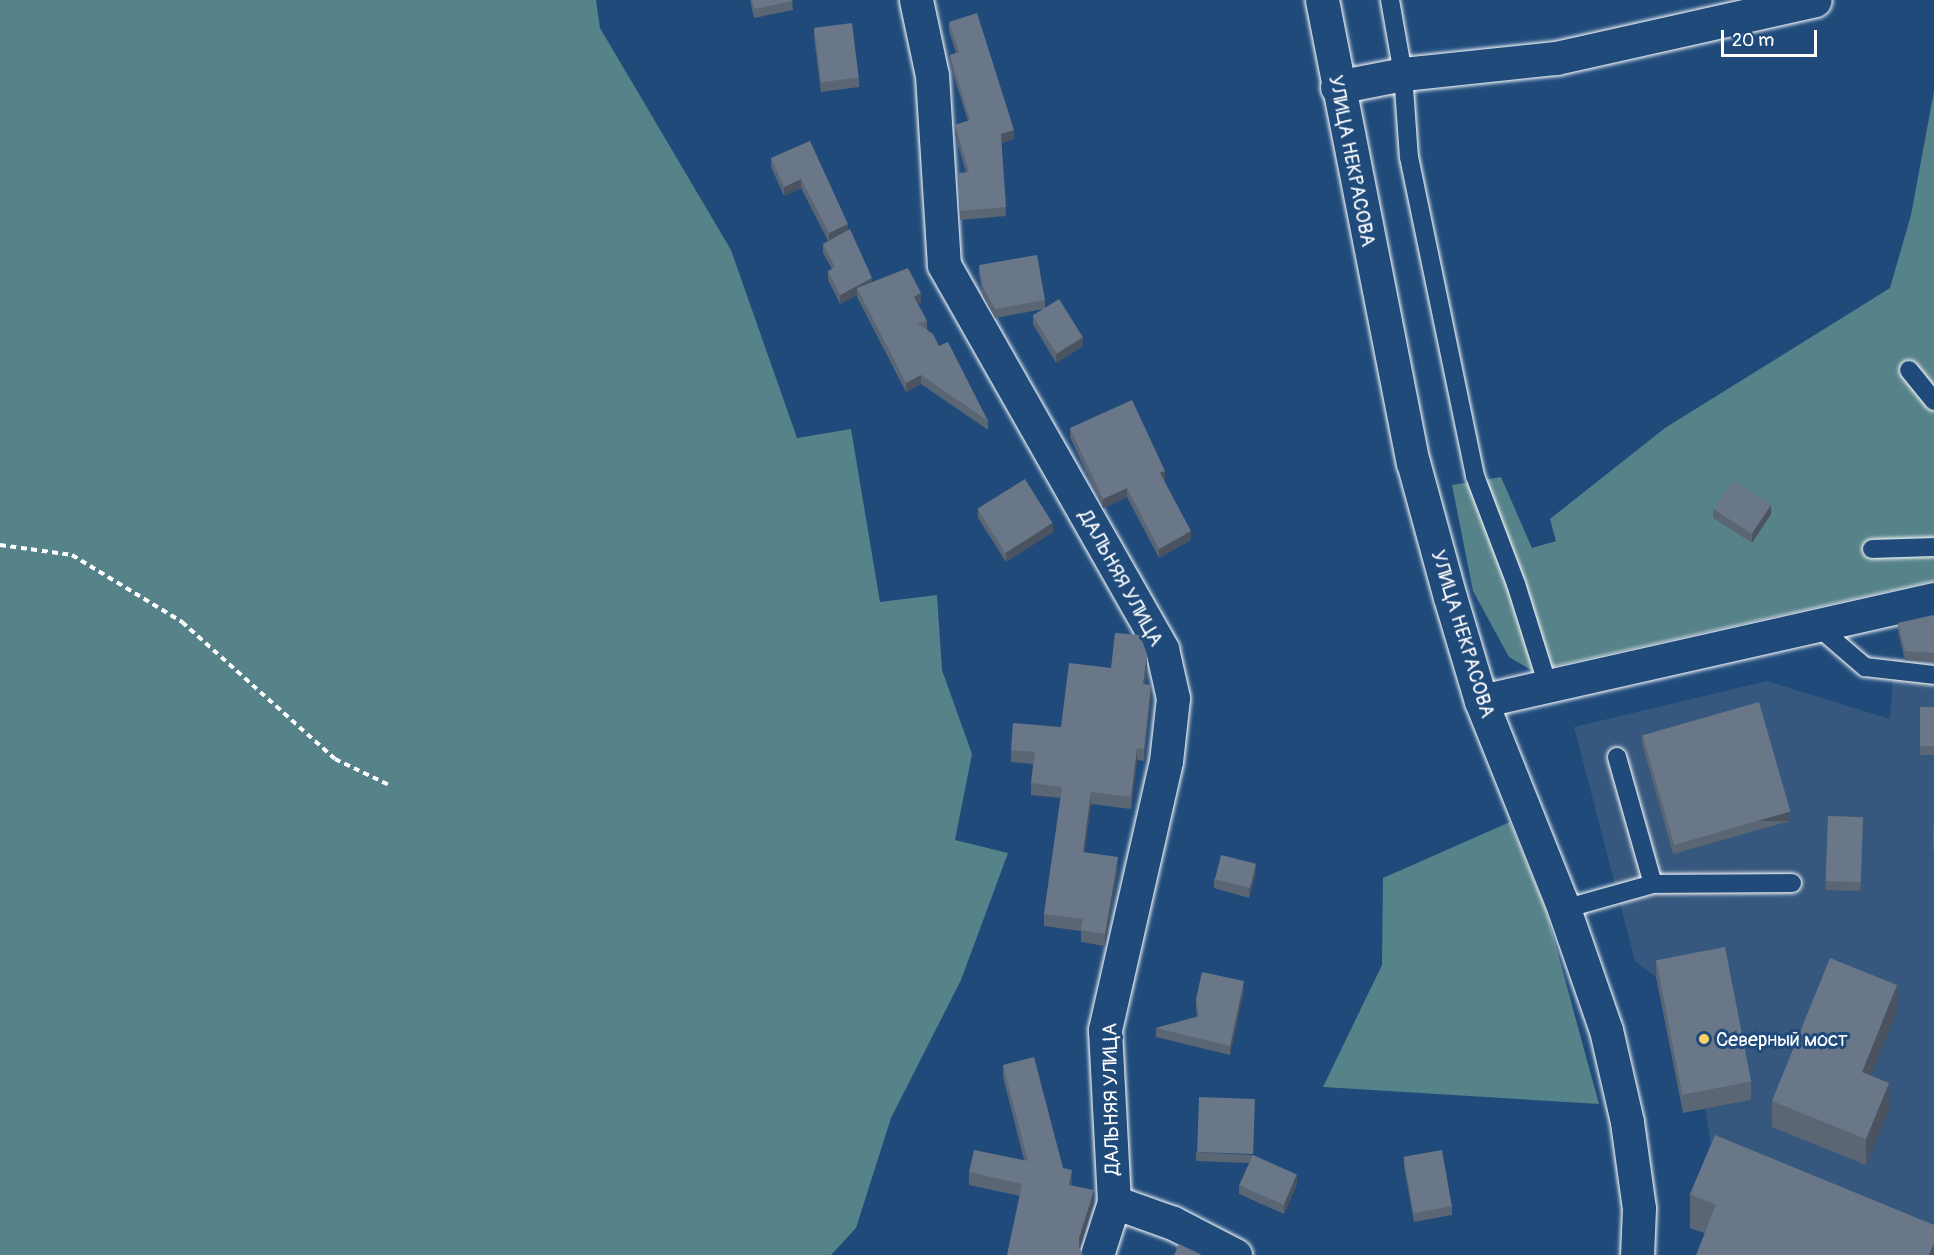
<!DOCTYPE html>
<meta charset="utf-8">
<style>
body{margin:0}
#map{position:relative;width:1934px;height:1255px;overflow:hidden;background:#1f4a7a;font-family:Pangolin,sans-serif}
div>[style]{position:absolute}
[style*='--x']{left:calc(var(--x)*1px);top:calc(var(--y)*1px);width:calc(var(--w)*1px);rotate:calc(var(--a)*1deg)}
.built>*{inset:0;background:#36587e}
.green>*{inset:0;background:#568289}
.path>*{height:4px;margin-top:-2px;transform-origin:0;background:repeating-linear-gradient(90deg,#fff 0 6px,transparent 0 10.5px)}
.roads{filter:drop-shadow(0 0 2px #fff) drop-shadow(0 0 2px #fff)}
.service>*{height:18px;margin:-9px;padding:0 9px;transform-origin:9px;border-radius:9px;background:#1f4a7a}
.minor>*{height:33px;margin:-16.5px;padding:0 16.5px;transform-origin:16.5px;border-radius:16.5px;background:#1f4a7a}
.tertiary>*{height:33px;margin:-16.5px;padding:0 16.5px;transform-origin:16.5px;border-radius:16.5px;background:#1f4a7a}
.wall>*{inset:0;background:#5b6675;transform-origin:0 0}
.shaded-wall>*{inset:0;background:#4a535f;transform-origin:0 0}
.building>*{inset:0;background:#6a7788;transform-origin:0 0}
.dots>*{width:16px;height:16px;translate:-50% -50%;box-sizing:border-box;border:3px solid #1f4a7a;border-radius:50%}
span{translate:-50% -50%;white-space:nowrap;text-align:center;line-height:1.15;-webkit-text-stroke:6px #1f4a7a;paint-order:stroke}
.street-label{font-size:20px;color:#fff}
.poi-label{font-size:20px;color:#fff}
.left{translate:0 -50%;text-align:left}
.scale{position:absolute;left:1721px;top:30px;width:96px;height:27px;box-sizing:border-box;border:3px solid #fff;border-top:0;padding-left:8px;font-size:18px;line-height:21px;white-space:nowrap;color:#fff;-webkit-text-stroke:4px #1f4a7a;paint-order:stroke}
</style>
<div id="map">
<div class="built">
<i style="clip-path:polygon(1894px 658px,1934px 662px,1934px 1255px,1716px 1238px,1690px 1228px,1715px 1169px,1705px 1109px,1751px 1100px,1724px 964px,1656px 977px,1635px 961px,1574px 727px,1767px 681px,1890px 719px)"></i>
</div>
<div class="green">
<i style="clip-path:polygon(0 0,596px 0,600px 28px,731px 250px,797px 438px,851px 429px,880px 602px,937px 595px,942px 670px,972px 754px,955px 840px,1008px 853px,961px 980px,891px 1118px,856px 1228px,831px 1255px,0 1255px)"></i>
<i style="clip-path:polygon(1934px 91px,1934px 581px,1533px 671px,1509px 657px,1473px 591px,1452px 485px,1501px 477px,1532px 548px,1556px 541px,1550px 519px,1665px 428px,1890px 288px,1911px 215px)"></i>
<i style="clip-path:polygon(1510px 822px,1546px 910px,1599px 1104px,1323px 1087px,1382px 965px,1383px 878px)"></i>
</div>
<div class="path">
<i style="--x:0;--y:545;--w:73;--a:7.9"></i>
<i style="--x:72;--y:555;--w:129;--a:31.3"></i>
<i style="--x:182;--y:622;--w:205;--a:41.8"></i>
<i style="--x:335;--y:759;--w:60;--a:25.7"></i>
</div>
<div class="roads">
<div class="service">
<i style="--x:1390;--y:0;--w:75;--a:80"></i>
<i style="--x:1403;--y:74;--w:83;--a:85.9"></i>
<i style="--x:1409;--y:157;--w:326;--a:78.3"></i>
<i style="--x:1475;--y:476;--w:116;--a:69.2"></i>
<i style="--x:1516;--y:584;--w:107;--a:72.6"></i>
<i style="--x:1909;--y:370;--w:40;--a:51"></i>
<i style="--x:1872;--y:549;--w:62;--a:-1.8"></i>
<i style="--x:1816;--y:625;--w:65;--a:40.6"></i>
<i style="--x:1865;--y:667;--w:69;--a:6.6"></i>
<i style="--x:1617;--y:757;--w:132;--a:74.2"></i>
<i style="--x:1564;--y:909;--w:92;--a:-15.7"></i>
<i style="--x:1653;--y:884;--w:139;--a:-0.4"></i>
</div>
<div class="minor">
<i style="--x:916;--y:0;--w:77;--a:78"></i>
<i style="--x:932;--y:75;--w:190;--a:86.4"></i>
<i style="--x:944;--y:265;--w:442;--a:60.4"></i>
<i style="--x:1162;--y:649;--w:50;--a:77.3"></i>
<i style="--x:1173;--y:698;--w:63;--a:96.3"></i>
<i style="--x:1166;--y:761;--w:276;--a:102.8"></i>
<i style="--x:1105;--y:1030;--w:172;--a:87"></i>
<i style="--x:1114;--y:1202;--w:56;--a:107.8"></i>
<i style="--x:1337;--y:87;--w:67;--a:-11.1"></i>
<i style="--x:1403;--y:74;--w:154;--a:-6"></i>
<i style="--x:1556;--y:58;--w:265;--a:-12.6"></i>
<i style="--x:1481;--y:701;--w:464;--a:-12.7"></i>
<i style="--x:1114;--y:1202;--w:63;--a:19.6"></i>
<i style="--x:1173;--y:1223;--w:70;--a:27.3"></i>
</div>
<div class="tertiary">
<i style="--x:1322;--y:0;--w:471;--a:78.9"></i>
<i style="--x:1413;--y:462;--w:140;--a:74.7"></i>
<i style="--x:1450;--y:597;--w:109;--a:73.4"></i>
<i style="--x:1481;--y:701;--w:224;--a:68.2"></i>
<i style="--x:1564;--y:909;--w:128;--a:70.9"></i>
<i style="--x:1606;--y:1030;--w:94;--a:77.1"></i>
<i style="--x:1627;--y:1122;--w:87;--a:82.1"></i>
<i style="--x:1639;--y:1208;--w:47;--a:92.4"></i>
</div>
</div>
<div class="wall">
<i style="clip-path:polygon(750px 0,792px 0,793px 10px,754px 18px)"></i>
<i style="clip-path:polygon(949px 22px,1014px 139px,1001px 143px,1006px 216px,960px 220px,958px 173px,966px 173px,955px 134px,955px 125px,968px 121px,950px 64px,950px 55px,956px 53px,949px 31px)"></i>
<i style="clip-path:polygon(814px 28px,859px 78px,859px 87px,821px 92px,814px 37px)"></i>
<i style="clip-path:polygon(810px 141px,848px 231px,872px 282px,921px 302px,918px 304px,927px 321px,927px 329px,939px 346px,988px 421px,988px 430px,921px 384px,906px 392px,857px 297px,857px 295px,840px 304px,828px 280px,828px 271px,832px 269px,823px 253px,823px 244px,828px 241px,801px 188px,784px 196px,771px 167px,771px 158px)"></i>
<i style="clip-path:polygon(979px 265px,1045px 300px,1045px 308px,1083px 346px,1056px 363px,1033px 324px,1033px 315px,1044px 309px,995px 318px,983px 296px,979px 274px)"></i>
<i style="clip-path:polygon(1070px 428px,1165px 480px,1164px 481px,1191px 540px,1159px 558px,1127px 497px,1103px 508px,1070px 437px)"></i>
<i style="clip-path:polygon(978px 509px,1053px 532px,1006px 562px,978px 518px)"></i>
<i style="clip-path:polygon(1713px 509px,1771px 514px,1752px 543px,1713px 518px)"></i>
<i style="clip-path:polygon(1934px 615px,1934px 662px,1905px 660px,1898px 632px,1898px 623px)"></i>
<i style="clip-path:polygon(1147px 666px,1145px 684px,1151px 697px,1144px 761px,1137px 760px,1131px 809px,1091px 804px,1084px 852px,1118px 869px,1105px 946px,1081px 942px,1081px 931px,1044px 926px,1044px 914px,1061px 798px,1031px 795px,1031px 783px,1033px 764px,1011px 762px,1011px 750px,1061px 727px,1111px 668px)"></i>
<i style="left:1920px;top:707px;width:14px;height:48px"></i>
<i style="clip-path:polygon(1642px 734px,1790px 821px,1673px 854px,1642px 743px)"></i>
<i style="left:1828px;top:816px;width:35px;height:74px;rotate:2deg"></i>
<i style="clip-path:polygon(1934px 819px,1934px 851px,1933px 851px)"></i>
<i style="clip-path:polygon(1256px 873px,1249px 898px,1214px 888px,1214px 879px)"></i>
<i style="clip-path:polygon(1656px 960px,1751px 1082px,1751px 1100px,1683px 1113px,1656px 977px)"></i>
<i style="clip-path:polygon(1244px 990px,1230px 1055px,1156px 1037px,1156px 1028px,1197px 1017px,1196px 1008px,1196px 999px)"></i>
<i style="clip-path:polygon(1897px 1011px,1871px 1075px,1889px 1109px,1866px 1165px,1772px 1127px,1772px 1101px)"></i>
<i style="clip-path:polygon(1003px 1065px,1063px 1168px,1072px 1182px,1072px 1185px,1094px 1202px,1080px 1248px,1020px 1196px,969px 1185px,969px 1172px,1024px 1160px,1003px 1077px)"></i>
<i style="clip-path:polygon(1196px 1152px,1253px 1155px,1297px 1184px,1284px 1214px,1239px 1194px,1239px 1185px,1249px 1163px,1196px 1161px)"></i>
<i style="clip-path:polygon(1404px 1157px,1452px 1206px,1452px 1215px,1414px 1222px,1404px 1166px)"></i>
<i style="clip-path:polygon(1690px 1194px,1934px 1225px,1705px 1233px,1690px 1228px)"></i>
</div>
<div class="shaded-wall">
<i style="clip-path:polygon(1014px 130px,1014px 139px,1001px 143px,1001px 134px)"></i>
<i style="clip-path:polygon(801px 179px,801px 188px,784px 196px,784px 187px)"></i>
<i style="clip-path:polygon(848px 224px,848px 233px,829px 242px,829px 233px)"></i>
<i style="clip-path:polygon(872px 278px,872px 287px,857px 288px,857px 295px,840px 304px,840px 295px)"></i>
<i style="clip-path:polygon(921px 293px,921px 302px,914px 306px,914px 297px)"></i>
<i style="clip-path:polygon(1083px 337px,1083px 346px,1056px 363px,1056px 354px)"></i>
<i style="clip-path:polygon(921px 375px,921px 384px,906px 392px,906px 383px)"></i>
<i style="clip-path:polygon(1165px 471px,1165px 480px,1160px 482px,1160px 473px)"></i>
<i style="clip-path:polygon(1127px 488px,1127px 497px,1103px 508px,1103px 499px)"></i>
<i style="clip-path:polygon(1771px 505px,1771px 514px,1752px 543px,1752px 534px)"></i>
<i style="clip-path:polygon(1053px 523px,1053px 532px,1006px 562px,1006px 553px)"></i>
<i style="clip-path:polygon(1191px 531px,1191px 540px,1159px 558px,1159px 549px)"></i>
<i style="clip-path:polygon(1147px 654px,1147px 666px,1143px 696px,1143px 684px)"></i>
<i style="clip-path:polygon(1151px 685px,1151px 697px,1144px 761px,1144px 749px)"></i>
<i style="clip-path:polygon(1137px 748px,1137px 760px,1131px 809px,1131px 797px)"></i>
<i style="clip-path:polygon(1091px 792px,1091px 804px,1083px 864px,1083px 852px)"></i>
<i style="left:1790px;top:812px;width:9px;height:122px;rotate:90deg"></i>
<i style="clip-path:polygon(1118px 857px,1118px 869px,1105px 946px,1105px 934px)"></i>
<i style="clip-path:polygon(1256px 864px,1256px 873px,1249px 898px,1249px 889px)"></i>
<i style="clip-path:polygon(1244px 981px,1244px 990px,1230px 1055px,1230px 1046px)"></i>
<i style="clip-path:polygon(1897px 985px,1897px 1011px,1862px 1098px,1862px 1072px)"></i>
<i style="clip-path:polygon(1889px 1083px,1889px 1109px,1866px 1165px,1866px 1139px)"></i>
<i style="clip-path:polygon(1072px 1170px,1072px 1182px,1069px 1197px,1069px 1185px)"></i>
<i style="clip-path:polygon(1297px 1175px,1297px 1184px,1284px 1214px,1284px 1205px)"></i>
<i style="clip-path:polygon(1094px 1190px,1094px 1202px,1079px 1250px,1079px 1238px)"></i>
<i style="clip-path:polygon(1934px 1243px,1934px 1255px,1929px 1255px)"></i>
</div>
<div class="building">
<i style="clip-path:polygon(752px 0,792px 0,793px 1px,754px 9px)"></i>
<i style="clip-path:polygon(977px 13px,1014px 130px,1001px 134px,1006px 207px,960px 211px,958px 173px,969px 172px,955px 125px,970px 120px,950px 55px,959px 52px,949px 22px)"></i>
<i style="left:852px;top:23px;width:55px;height:38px;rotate:83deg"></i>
<i style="clip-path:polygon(810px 141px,848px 224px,829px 233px,801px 179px,784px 187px,771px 158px)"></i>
<i style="clip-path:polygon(850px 229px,872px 278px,840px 295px,828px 271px,835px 267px,823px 244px)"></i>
<i style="clip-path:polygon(1037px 255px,1045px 300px,995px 309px,983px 287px,979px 265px)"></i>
<i style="clip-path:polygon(908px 268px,921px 293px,914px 297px,927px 321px,917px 323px,933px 334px,939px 346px,948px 342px,988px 421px,921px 375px,906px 383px,857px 288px)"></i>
<i style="left:1059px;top:299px;width:45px;height:31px;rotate:58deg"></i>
<i style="clip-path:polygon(1132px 400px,1165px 471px,1160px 473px,1191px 531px,1159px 549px,1127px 488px,1103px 499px,1070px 428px)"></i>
<i style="left:1025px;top:479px;width:52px;height:56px;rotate:58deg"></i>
<i style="left:1733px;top:480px;width:45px;height:35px;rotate:33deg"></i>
<i style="clip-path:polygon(1934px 615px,1934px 653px,1905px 651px,1898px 623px)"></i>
<i style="clip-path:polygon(1115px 633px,1140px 635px,1147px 654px,1143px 684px,1151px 685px,1144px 749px,1137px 748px,1131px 797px,1091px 792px,1083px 852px,1118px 857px,1105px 934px,1081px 930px,1083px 919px,1044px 914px,1062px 787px,1031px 783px,1035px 752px,1011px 750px,1013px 723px,1061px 727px,1069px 663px,1111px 668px)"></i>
<i style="left:1759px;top:702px;width:114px;height:121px;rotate:74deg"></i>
<i style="left:1920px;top:707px;width:14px;height:39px"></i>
<i style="left:1828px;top:816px;width:35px;height:65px;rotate:2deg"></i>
<i style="clip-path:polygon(1934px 819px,1934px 842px,1933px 842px)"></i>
<i style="left:1221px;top:855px;width:36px;height:25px;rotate:14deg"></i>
<i style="left:1725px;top:947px;width:137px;height:70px;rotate:79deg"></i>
<i style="clip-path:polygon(1830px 958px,1897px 985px,1862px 1072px,1889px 1083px,1866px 1139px,1772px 1101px)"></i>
<i style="clip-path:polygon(1202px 972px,1244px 981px,1230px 1046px,1156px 1028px,1199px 1016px,1196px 999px)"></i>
<i style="clip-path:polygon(1034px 1057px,1063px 1168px,1072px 1170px,1069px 1185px,1094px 1190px,1079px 1238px,1079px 1247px,1083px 1255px,1007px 1255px,1022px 1184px,969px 1172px,974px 1150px,1028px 1161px,1003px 1065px)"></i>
<i style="left:1199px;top:1097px;width:56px;height:55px;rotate:2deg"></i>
<i style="clip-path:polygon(1715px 1135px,1934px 1225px,1934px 1243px,1929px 1255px,1696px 1255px,1716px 1205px,1690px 1194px)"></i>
<i style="left:1442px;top:1150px;width:57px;height:39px;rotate:80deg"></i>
<i style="left:1253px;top:1155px;width:48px;height:33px;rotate:24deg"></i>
<i style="clip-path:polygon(1179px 1244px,1202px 1255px,1174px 1255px)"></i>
</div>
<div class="dots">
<i style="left:1704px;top:1039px;background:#ffd166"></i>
</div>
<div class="street-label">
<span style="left:1352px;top:161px;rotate:79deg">УЛИЦА НЕКРАСОВА</span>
<span style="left:1121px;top:578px;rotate:61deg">ДАЛЬНЯЯ УЛИЦА</span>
<span style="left:1463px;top:634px;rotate:73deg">УЛИЦА НЕКРАСОВА</span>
<span style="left:1111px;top:1099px;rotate:-91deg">ДАЛЬНЯЯ УЛИЦА</span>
</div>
<div class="poi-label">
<span class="left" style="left:1716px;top:1039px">Северный мост</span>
</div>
<div class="scale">20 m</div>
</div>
